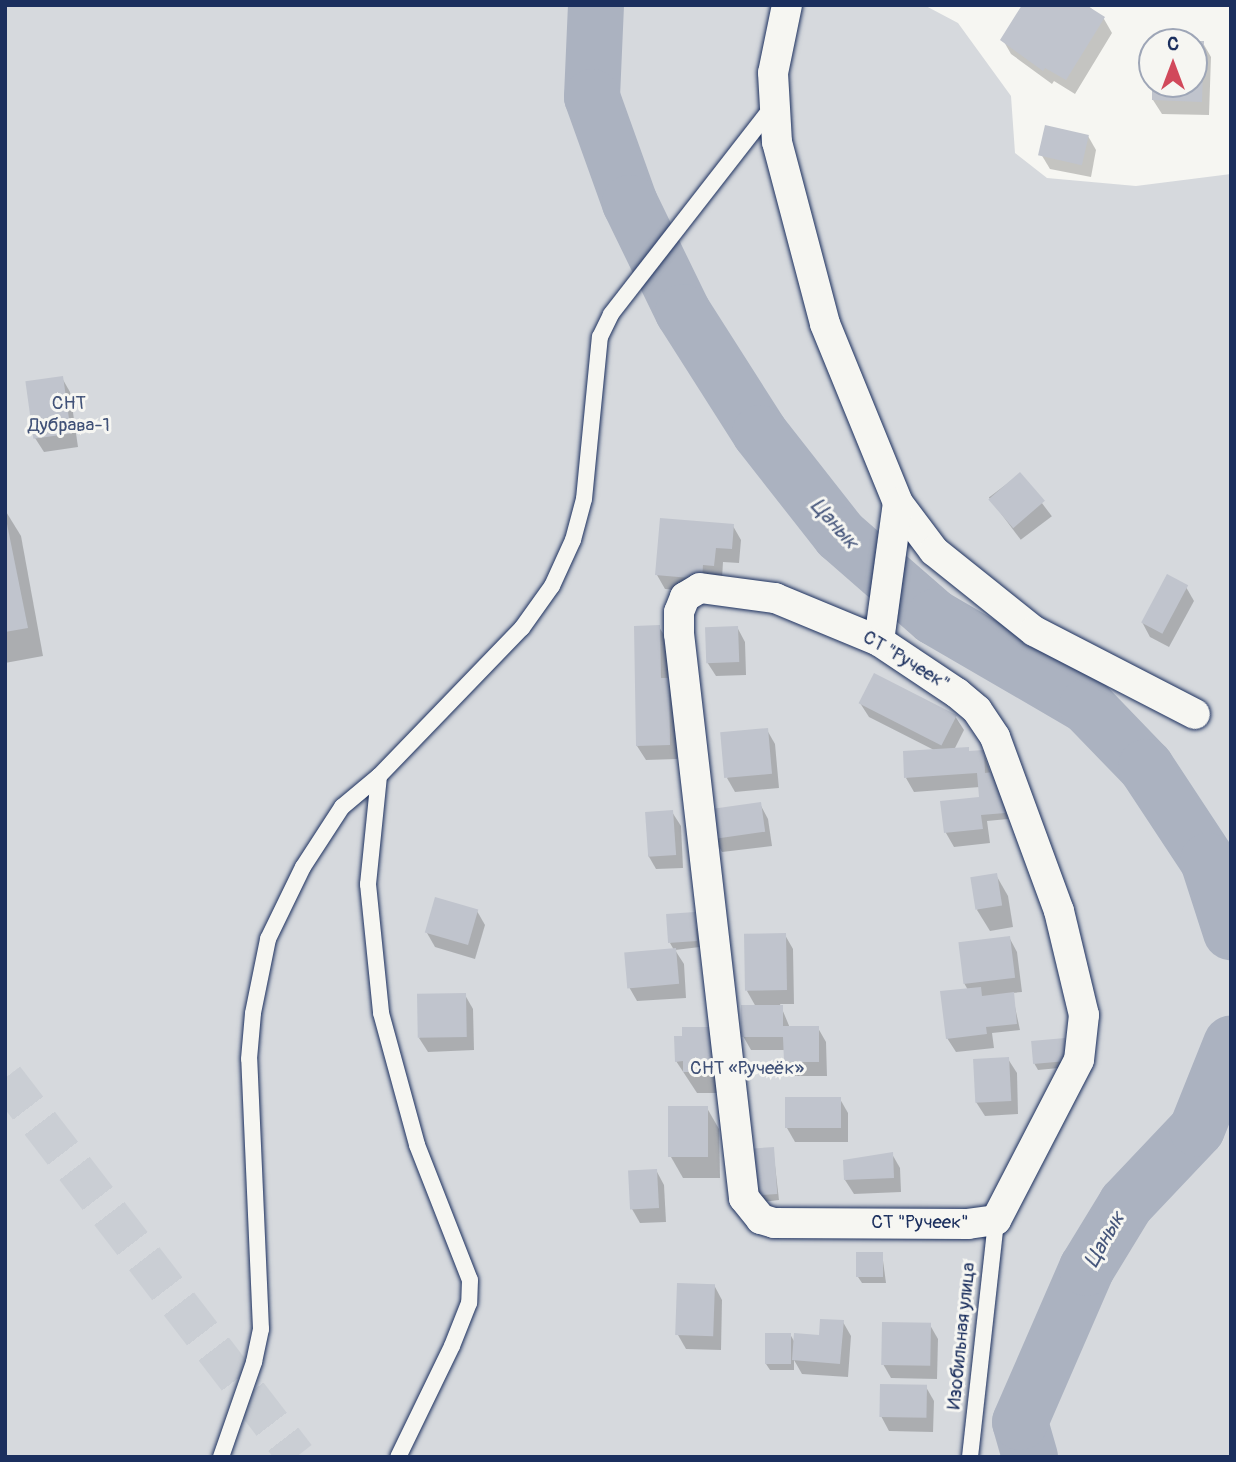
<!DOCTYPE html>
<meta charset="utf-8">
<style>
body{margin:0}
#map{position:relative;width:1236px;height:1462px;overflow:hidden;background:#f6f6f2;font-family:Pangolin,sans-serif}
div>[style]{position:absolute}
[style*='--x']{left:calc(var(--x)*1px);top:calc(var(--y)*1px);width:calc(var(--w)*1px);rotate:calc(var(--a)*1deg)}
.green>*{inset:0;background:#d6d9dd}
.shadow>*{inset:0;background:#0003;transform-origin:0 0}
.river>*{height:56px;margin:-28px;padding:0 28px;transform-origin:28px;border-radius:28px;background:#abb2c0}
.building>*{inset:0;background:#c0c4cd;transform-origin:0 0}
.primary-tunnel>*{height:38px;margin-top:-19px;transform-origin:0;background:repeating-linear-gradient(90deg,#caced4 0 38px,transparent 0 57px)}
.roads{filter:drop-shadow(0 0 2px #1b2f5e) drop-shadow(0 0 2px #1b2f5e)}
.lane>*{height:16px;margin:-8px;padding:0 8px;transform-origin:8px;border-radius:8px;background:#f6f6f2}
.street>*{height:30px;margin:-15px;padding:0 15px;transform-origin:15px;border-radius:15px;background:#f6f6f2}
span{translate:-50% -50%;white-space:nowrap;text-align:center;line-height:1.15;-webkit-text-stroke:6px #f6f6f2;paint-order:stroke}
.park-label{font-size:19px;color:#405177}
.street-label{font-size:19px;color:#1b2f5e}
.water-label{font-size:21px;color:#46567b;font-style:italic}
.frame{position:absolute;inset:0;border:7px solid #1b2f5e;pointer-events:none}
.north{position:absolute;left:1138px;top:28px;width:70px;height:70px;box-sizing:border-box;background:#f6f6f2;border:2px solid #9ea6b7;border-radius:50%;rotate:0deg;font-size:19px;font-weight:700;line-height:28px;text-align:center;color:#1b2f5e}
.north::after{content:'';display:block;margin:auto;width:24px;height:32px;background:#d1495b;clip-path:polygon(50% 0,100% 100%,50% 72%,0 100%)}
</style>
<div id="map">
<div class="green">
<i style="clip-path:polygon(5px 5px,924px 5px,958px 23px,1011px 96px,1015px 153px,1047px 178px,1136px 186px,1231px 174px,1231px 1457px,5px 1457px)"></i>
</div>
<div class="shadow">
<i style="clip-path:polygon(1024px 5px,1087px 5px,1104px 19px,1112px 33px,1075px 94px,1054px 81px,1052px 84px,1011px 54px,1003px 40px)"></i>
<i style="clip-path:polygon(1194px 43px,1203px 43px,1211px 57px,1209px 115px,1162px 114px,1153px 100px,1154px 84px,1194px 84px)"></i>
<i style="clip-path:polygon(1088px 136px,1096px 150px,1091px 177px,1050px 169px,1041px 154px)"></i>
<i style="clip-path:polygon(62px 378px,70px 392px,78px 447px,44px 452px,35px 438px)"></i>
<i style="left:1020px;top:474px;width:53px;height:39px;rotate:53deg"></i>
<i style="clip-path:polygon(5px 510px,21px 536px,43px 656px,5px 663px)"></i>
<i style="clip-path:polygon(733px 526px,741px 540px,739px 563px,723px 562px,722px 579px,709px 593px,665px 589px,657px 575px)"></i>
<i style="clip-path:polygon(1186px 587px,1194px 601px,1169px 647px,1150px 637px,1142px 622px)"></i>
<i style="clip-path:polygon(659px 627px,668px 641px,668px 680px,676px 694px,677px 759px,646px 760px,637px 746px)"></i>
<i style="clip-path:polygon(737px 627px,745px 642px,746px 675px,716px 676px,707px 662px)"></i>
<i style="clip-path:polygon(860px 703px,955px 716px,964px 730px,954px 750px,983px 752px,991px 774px,1004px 779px,1008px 819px,987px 821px,990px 843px,954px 847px,946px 833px,942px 803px,982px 805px,980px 787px,914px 792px,906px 778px,936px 751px,869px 717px)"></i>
<i style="clip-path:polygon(767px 730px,775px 744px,779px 788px,735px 792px,727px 778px)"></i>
<i style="clip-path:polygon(760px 804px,768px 819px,772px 846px,722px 852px,714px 838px)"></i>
<i style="clip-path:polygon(672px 812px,681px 826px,683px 868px,656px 869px,648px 855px)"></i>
<i style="clip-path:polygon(996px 875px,1008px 896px,1013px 927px,990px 931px,977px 910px)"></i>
<i style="clip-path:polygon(477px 911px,485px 925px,475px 959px,435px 947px,427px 933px)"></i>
<i style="clip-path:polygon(694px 914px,700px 947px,675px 950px,684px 964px,686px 998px,637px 1001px,629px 987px,674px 950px,670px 943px)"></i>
<i style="clip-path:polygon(785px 935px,793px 949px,794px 1004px,780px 1004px,790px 1028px,818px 1028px,826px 1042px,827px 1076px,794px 1076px,785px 1050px,751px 1050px,743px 1036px,756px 1007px,747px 991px)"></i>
<i style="clip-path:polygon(1009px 937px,1017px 952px,1022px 992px,1012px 993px,1020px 1030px,992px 1033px,994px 1048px,956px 1052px,947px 1038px,968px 990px,964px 983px)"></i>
<i style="clip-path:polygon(465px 995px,473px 1009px,474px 1050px,428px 1052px,419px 1038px)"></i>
<i style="clip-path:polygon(714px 1029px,728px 1093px,697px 1093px,676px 1061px)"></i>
<i style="clip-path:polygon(1064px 1040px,1069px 1067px,1038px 1070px,1034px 1063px)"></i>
<i style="clip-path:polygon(1008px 1059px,1017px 1073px,1018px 1114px,985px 1116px,976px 1102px)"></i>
<i style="clip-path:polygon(840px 1099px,848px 1113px,848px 1142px,795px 1142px,787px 1128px)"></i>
<i style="clip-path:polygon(707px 1108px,719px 1129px,720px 1178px,683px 1178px,671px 1157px)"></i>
<i style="clip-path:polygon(773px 1148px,779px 1200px,763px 1202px,759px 1195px)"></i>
<i style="clip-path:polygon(892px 1154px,900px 1168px,901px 1192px,854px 1194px,845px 1180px)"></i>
<i style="clip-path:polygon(656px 1170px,664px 1185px,666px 1222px,640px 1223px,632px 1209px,630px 1171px)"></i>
<i style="clip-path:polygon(882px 1253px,886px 1283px,862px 1283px,858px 1277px)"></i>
<i style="clip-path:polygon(714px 1285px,722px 1300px,721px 1350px,686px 1349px,678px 1335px)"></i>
<i style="clip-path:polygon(843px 1322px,851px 1336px,848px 1377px,802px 1374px,794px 1360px,794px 1370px,770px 1370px,766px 1364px,790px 1334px,795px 1343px,821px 1337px)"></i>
<i style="clip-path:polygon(930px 1325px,938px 1339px,937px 1379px,891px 1378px,883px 1364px)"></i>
<i style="clip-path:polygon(926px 1387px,934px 1401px,933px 1432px,889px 1431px,881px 1416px)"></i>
</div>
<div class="river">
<i style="--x:596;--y:5;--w:92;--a:92.5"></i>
<i style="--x:592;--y:97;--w:113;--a:70.3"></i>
<i style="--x:630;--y:203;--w:121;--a:64.1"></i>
<i style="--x:683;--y:312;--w:143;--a:57.5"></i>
<i style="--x:760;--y:433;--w:130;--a:51.9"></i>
<i style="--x:840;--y:535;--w:125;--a:41.1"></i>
<i style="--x:934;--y:617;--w:177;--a:30.2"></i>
<i style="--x:1087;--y:706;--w:85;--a:46"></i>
<i style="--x:1146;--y:767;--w:113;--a:56.6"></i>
<i style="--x:1208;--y:861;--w:75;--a:72.1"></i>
<i style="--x:1030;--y:1457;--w:36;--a:-106"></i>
<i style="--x:1020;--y:1422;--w:168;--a:-66.5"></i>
<i style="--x:1087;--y:1268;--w:75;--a:-58.6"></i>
<i style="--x:1126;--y:1204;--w:103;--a:-46.6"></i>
<i style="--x:1197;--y:1129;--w:92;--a:-68.2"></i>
</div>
<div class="building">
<i style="clip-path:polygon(1022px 5px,1086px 5px,1105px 17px,1066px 80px,1045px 68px,1043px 71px,1000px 40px)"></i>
<i style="clip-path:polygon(1194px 41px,1204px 41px,1202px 102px,1152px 100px,1152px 84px,1194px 84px)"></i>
<i style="left:1045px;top:125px;width:45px;height:31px;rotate:13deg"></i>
<i style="left:63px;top:376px;width:58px;height:38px;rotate:82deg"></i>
<i style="left:1020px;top:472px;width:38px;height:42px;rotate:49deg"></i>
<i style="clip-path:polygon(5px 514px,28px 628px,5px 632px)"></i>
<i style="clip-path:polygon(660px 518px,734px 524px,732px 549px,716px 548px,714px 566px,703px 565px,702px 579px,655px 575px)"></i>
<i style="left:1167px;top:574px;width:24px;height:55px;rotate:28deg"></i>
<i style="clip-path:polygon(660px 625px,661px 678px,669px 678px,670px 745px,636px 746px,634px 626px)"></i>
<i style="left:738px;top:626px;width:36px;height:33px;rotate:88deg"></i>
<i style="left:874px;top:673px;width:93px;height:34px;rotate:27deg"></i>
<i style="left:768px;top:728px;width:46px;height:48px;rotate:85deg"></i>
<i style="clip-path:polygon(969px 747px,969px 751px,984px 750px,985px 773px,1001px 771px,1005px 813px,981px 815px,983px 829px,944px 833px,940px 801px,979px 797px,977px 773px,904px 778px,903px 751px)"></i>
<i style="left:761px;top:802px;width:30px;height:52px;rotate:82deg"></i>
<i style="left:673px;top:810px;width:45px;height:28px;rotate:86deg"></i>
<i style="left:997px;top:873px;width:33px;height:27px;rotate:81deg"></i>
<i style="left:435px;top:897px;width:45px;height:37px;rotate:16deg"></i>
<i style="left:695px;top:912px;width:29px;height:29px;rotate:86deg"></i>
<i style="left:786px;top:933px;width:57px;height:42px;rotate:89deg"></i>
<i style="left:1010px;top:936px;width:42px;height:52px;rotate:83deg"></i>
<i style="left:676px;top:948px;width:36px;height:52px;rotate:85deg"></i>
<i style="clip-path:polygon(981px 987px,982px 996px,1014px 992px,1017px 1024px,986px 1027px,987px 1034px,946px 1039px,940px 991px)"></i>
<i style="left:466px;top:993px;width:44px;height:49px;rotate:89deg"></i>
<i style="clip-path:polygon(741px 1005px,783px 1005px,783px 1026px,819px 1026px,819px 1062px,784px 1062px,783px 1037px,741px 1037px)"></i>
<i style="clip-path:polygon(682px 1027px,715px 1027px,716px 1072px,683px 1072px,683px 1061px,675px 1062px,674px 1036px,682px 1036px)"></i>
<i style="left:1065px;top:1038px;width:23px;height:34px;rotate:85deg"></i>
<i style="left:1009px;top:1057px;width:44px;height:36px;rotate:87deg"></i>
<i style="left:785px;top:1097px;width:56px;height:31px"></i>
<i style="left:668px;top:1106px;width:40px;height:51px"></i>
<i style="left:774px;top:1147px;width:47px;height:20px;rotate:86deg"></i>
<i style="clip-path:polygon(893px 1152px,894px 1178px,844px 1180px,843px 1160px)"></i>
<i style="left:657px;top:1169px;width:39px;height:29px;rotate:87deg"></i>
<i style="left:856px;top:1252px;width:27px;height:25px"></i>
<i style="left:677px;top:1283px;width:38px;height:52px;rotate:2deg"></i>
<i style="clip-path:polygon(820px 1319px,844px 1320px,840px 1364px,792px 1360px,794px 1333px,819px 1335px)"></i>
<i style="left:882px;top:1322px;width:49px;height:43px;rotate:1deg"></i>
<i style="left:765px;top:1333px;width:26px;height:31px"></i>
<i style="left:880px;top:1384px;width:47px;height:33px;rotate:1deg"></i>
</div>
<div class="primary-tunnel">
<i style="--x:5;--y:1078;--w:478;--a:52.4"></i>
</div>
<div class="roads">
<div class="lane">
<i style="--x:379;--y:776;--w:109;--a:95.8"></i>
<i style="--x:368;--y:884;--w:130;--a:84.2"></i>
<i style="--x:381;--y:1013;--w:137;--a:74.7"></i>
<i style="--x:417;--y:1145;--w:145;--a:68.6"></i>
<i style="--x:470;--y:1280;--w:23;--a:92"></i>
<i style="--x:469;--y:1303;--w:46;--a:111.6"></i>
<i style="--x:452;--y:1346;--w:123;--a:115.9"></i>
<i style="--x:221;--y:1457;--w:101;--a:-70.8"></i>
<i style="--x:254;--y:1362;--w:34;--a:-78"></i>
<i style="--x:261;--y:1329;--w:270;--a:-92.5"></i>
<i style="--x:249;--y:1059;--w:46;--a:-85"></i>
<i style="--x:253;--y:1013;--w:76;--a:-78.5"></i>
<i style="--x:268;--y:939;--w:80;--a:-64.1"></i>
<i style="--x:303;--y:867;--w:72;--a:-57"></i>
<i style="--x:342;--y:807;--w:48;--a:-40"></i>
<i style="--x:379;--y:776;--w:206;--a:-46"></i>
<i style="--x:522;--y:628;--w:52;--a:-54.5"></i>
<i style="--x:552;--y:586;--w:51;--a:-65.5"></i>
<i style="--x:573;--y:540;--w:42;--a:-75"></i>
<i style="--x:584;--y:499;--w:163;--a:-84.4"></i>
<i style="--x:600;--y:337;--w:25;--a:-64"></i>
<i style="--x:611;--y:314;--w:264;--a:-52.1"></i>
<i style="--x:970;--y:1457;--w:238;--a:-83.7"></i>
</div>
<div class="street">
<i style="--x:787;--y:5;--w:69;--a:101.6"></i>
<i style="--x:773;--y:73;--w:69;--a:86.7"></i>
<i style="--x:777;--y:142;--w:188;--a:75.2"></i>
<i style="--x:825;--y:324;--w:193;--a:67.8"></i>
<i style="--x:898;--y:503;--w:60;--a:53.1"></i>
<i style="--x:934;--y:551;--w:128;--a:38.7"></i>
<i style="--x:1034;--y:631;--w:181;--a:27.3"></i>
<i style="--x:700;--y:588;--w:76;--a:7.6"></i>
<i style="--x:775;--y:598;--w:113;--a:22.5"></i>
<i style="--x:879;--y:641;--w:94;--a:33.7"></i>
<i style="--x:957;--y:693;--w:26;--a:40"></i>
<i style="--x:977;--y:710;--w:32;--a:56"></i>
<i style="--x:995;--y:737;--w:185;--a:69.8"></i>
<i style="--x:1059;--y:911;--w:107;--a:76.5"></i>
<i style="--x:1084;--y:1015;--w:45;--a:96.3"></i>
<i style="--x:1079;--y:1060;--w:180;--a:117.4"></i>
<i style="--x:996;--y:1220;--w:28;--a:172"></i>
<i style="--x:968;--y:1224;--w:194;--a:-179.7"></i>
<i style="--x:774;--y:1223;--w:14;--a:-163"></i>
<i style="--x:761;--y:1219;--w:27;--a:-129"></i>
<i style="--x:744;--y:1198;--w:568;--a:-96.57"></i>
<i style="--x:679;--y:634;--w:22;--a:-90"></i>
<i style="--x:679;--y:612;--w:16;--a:-68"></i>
<i style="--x:685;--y:597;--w:17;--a:-31"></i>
<i style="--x:879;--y:641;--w:139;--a:-82.2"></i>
</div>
</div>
<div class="park-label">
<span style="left:69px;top:415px">СНТ<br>Дубрава-1</span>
<span style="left:747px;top:1069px">СНТ «Ручеёк»</span>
</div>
<div class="street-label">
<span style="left:906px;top:661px;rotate:31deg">СТ "Ручеек"</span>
<span style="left:920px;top:1223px">СТ "Ручеек"</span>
<span style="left:962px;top:1336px;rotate:-84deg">Изобильная улица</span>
</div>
<div class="water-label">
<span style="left:834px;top:524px;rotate:48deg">Цанык</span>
<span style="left:1105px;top:1240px;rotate:-60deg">Цанык</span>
</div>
<div class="frame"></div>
<div class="north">С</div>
</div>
